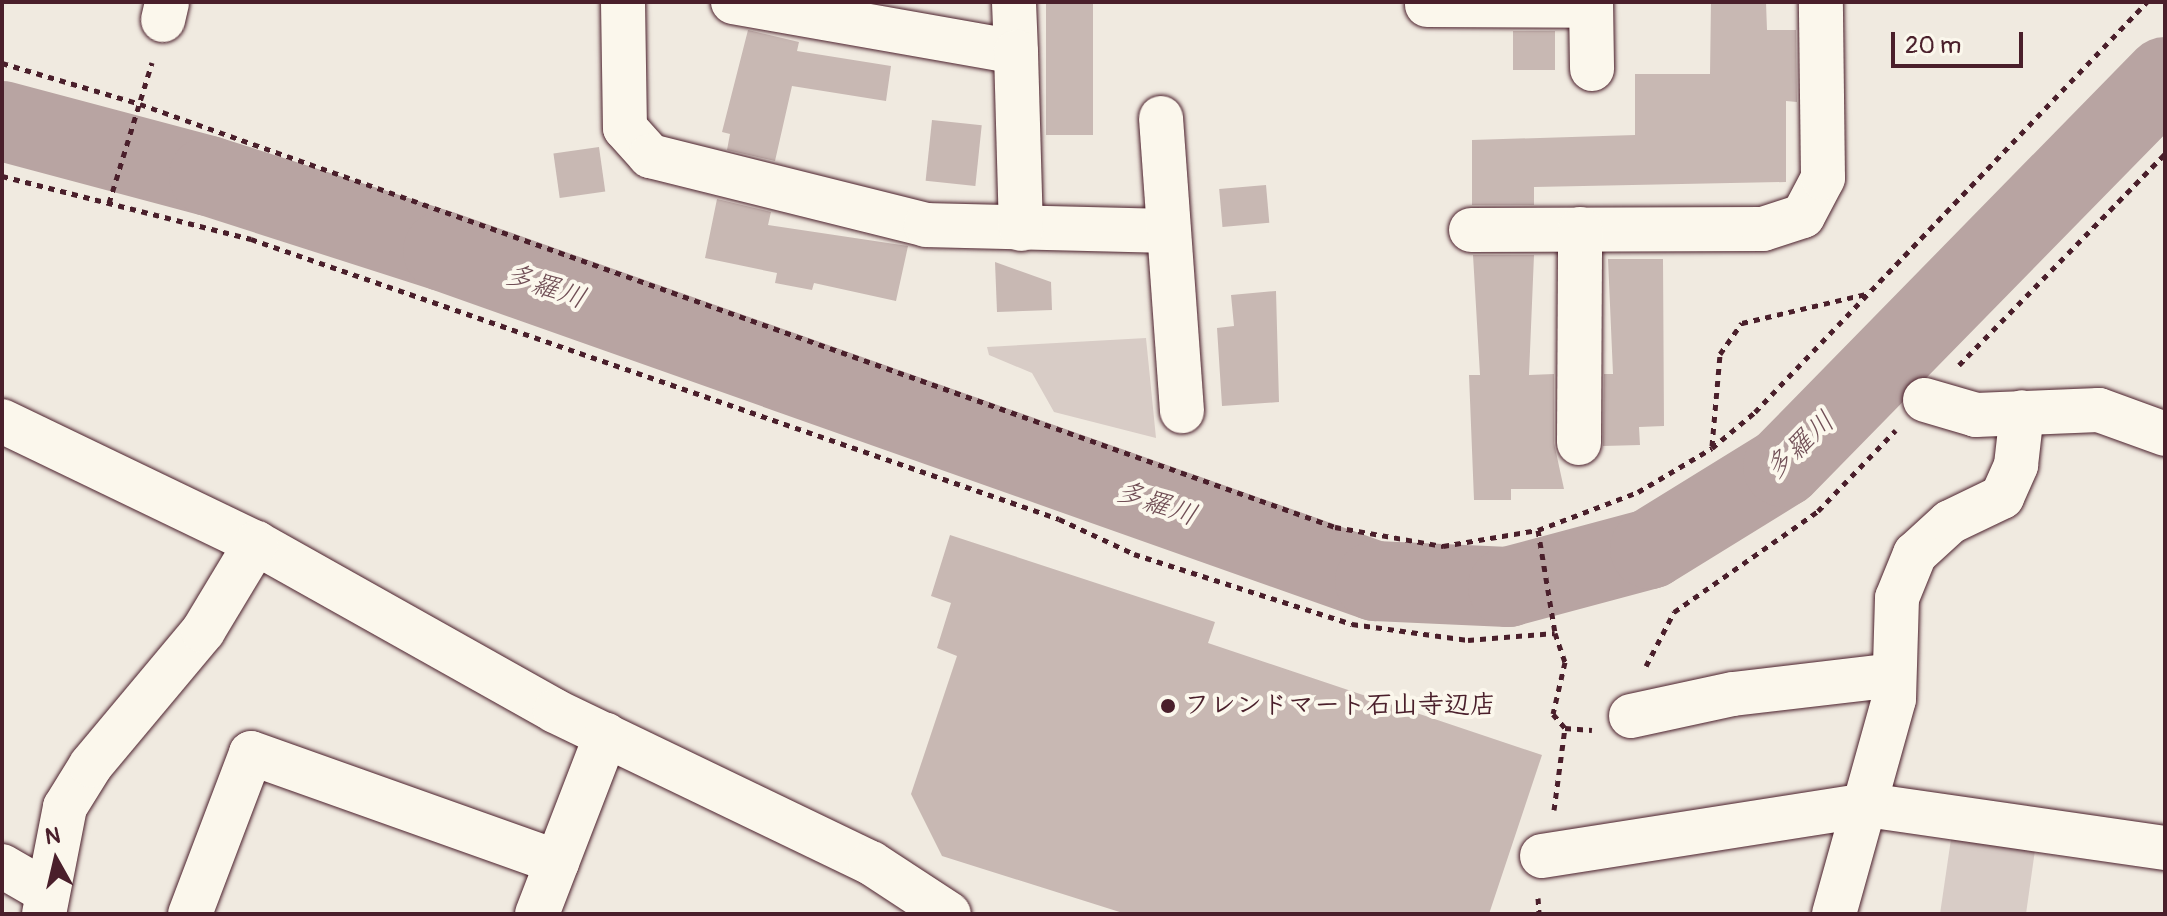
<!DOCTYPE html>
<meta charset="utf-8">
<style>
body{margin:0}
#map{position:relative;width:2167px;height:916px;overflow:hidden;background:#f0eae0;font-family:Pangolin,"Klee One",sans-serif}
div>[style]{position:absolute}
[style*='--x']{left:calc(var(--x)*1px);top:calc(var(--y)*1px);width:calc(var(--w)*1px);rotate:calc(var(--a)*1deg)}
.green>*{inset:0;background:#d8ccc6}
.river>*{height:80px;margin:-40px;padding:0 40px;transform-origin:40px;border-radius:40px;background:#b8a4a2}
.building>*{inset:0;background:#c8b8b3;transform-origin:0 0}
.path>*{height:5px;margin-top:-2.5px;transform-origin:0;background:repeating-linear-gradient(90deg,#4a1f2b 0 6px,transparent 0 12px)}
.roads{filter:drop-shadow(0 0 2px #4a1f2b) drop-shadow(0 0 2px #4a1f2b)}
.minor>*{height:44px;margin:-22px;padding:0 22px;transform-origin:22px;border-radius:22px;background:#fbf7ec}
.dots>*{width:22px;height:22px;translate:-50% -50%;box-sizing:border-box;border:4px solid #fbf7ec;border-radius:50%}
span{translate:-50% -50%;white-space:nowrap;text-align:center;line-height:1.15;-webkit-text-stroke:8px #fbf7ec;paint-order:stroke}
.poi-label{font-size:26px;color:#4a1f2b;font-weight:700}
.left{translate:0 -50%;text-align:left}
.water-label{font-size:28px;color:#704e55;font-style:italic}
.frame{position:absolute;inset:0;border:4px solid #4a1f2b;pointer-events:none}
.north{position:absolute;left:16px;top:820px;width:80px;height:80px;-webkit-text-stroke:6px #fbf7ec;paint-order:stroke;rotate:352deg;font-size:22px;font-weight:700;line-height:32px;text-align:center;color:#4a1f2b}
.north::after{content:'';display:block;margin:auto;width:28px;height:36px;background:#4a1f2b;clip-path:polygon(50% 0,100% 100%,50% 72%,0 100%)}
.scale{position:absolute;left:1891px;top:32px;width:132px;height:36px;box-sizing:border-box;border:4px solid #4a1f2b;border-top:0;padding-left:10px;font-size:24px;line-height:28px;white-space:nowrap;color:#4a1f2b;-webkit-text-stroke:6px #fbf7ec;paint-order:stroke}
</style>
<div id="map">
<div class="green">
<i style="clip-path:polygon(1146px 338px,1156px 438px,1054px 412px,1032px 373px,989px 355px,987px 347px)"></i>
<i style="clip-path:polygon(1951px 839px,2035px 850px,2026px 914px,1940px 914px)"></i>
</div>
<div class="river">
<i style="--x:2;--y:121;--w:214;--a:14.9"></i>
<i style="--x:209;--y:176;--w:246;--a:17.8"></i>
<i style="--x:443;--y:251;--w:989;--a:19.5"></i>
<i style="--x:1375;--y:581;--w:133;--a:2.6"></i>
<i style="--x:1508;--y:587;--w:147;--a:-15"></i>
<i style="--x:1650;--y:549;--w:156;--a:-31.7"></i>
<i style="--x:1783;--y:467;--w:546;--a:-45.59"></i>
</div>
<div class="building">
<i style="left:1046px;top:2px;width:47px;height:133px"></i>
<i style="clip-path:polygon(1711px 2px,1766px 2px,1767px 30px,1796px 30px,1797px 102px,1786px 101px,1786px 182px,1534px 187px,1534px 205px,1472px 205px,1472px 140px,1635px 135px,1635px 74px,1710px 74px)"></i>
<i style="clip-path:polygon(748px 30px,799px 42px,797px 51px,891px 66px,886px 101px,792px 86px,775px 161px,727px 150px,730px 134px,722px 132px)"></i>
<i style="left:1513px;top:31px;width:42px;height:39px"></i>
<i style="left:932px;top:120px;width:50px;height:61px;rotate:6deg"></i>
<i style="left:599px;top:147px;width:45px;height:46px;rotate:82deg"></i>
<i style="left:1266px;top:185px;width:38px;height:47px;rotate:85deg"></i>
<i style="clip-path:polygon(717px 199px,771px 212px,768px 225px,908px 246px,896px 301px,814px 283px,812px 290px,775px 283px,777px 273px,705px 258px)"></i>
<i style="clip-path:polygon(1473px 255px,1534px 255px,1529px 375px,1554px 374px,1554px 443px,1564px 489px,1511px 489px,1511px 500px,1474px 500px,1469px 375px,1480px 375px)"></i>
<i style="clip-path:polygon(1608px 259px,1663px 259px,1664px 426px,1639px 427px,1640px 445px,1603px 446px,1604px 374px,1613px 374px)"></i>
<i style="clip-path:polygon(995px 262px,1051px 282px,1052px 310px,997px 312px)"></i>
<i style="clip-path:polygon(1276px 291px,1279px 402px,1222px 406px,1217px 328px,1234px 326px,1231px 295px)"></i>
<i style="clip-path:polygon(950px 535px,1215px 622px,1208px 643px,1542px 755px,1489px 914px,1126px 914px,942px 856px,911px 794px,957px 656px,937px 648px,951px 603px,931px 596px)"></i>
</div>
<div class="path">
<i style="--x:2;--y:63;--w:144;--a:16.5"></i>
<i style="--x:140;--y:104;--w:1268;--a:19.49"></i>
<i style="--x:1335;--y:527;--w:110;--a:10"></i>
<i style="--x:1443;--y:546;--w:96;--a:-9.6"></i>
<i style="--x:1538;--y:530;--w:107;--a:-20.8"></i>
<i style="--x:1638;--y:492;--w:86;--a:-30.7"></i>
<i style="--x:1712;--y:448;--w:56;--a:-39.9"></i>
<i style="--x:1755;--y:412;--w:567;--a:-46.29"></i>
<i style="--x:2;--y:176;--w:257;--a:14.2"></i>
<i style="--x:251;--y:239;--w:855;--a:19.11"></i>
<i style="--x:1059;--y:519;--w:83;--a:25"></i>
<i style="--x:1134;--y:554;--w:229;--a:17.8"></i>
<i style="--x:1352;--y:624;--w:117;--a:7.9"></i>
<i style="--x:1468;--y:640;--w:87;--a:-4.6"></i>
<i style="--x:1555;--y:633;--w:31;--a:71"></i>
<i style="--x:1565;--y:662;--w:53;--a:103"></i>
<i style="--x:1553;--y:714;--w:18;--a:49"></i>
<i style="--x:1565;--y:728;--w:27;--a:4"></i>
<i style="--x:109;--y:203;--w:147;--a:-73"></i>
<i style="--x:1959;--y:365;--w:295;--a:-45.7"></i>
<i style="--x:1712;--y:446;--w:92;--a:-85"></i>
<i style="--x:1720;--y:354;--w:38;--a:-55"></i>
<i style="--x:1742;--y:323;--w:131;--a:-13.2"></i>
<i style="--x:1538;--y:530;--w:104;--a:80.6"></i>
<i style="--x:1646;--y:666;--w:61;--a:-62.6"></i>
<i style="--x:1674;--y:612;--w:176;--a:-35"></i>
<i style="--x:1818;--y:511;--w:112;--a:-46.1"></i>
<i style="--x:1554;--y:810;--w:83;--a:-82.4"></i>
<i style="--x:1538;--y:898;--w:16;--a:86"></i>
</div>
<div class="roads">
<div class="minor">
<i style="--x:623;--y:2;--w:126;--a:89.1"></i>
<i style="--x:625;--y:128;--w:38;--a:48"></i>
<i style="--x:650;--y:156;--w:284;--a:14"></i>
<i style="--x:926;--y:225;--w:242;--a:1.4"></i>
<i style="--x:733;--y:2;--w:287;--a:10"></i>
<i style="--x:1016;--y:52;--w:50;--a:-92.3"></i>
<i style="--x:1591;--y:2;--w:67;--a:89.1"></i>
<i style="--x:1427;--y:5;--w:164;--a:0.3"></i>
<i style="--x:163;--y:20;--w:18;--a:-77"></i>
<i style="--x:1016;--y:52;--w:177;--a:88.4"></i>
<i style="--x:1161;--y:118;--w:294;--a:85.9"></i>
<i style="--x:1471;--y:230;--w:292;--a:-0.2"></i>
<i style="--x:1763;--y:229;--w:42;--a:-18"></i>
<i style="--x:1803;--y:216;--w:43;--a:-62.2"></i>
<i style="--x:1823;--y:178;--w:176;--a:-90.7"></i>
<i style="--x:1925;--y:400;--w:53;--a:16.4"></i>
<i style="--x:1976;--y:415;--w:123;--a:-2.3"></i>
<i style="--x:2099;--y:410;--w:70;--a:20"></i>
<i style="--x:2;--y:421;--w:282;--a:25.7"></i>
<i style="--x:256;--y:543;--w:343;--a:29.3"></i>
<i style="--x:555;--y:711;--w:351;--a:25.7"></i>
<i style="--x:871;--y:863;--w:93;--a:33.2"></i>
<i style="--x:1579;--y:443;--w:214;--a:-89.7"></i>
<i style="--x:1631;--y:716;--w:104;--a:-12.2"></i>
<i style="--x:1733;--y:694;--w:162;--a:-6.7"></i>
<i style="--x:1542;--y:856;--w:329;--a:-8.9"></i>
<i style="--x:1867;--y:805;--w:301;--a:8.2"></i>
<i style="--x:2;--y:866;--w:52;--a:30"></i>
<i style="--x:44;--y:914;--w:109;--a:-78.9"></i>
<i style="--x:65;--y:807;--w:49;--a:-58.2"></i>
<i style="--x:91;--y:765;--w:175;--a:-50.1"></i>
<i style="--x:203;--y:631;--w:103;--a:-58.9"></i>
<i style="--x:190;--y:914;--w:172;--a:-69.2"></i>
<i style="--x:251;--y:753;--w:325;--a:19.6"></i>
<i style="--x:537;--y:914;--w:192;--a:-68.9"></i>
<i style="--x:1834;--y:914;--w:223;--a:-74.4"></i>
<i style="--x:1894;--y:699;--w:101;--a:-88.3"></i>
<i style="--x:1897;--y:598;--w:48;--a:-67.8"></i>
<i style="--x:1915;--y:554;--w:47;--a:-42.4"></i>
<i style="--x:1950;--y:522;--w:58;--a:-25.7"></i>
<i style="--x:2002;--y:497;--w:35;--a:-66"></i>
<i style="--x:2016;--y:465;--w:53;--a:-83.5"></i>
</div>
</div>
<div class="dots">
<i style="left:1168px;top:706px;background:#4a1f2b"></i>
</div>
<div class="poi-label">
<span class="left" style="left:1184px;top:706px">フレンドマート石山寺辺店</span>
</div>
<div class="water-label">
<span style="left:545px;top:287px;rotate:19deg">多羅川</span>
<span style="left:1800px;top:446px;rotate:-43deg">多羅川</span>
<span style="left:1156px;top:504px;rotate:19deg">多羅川</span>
</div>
<div class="frame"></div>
<div class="north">N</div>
<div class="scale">20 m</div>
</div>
